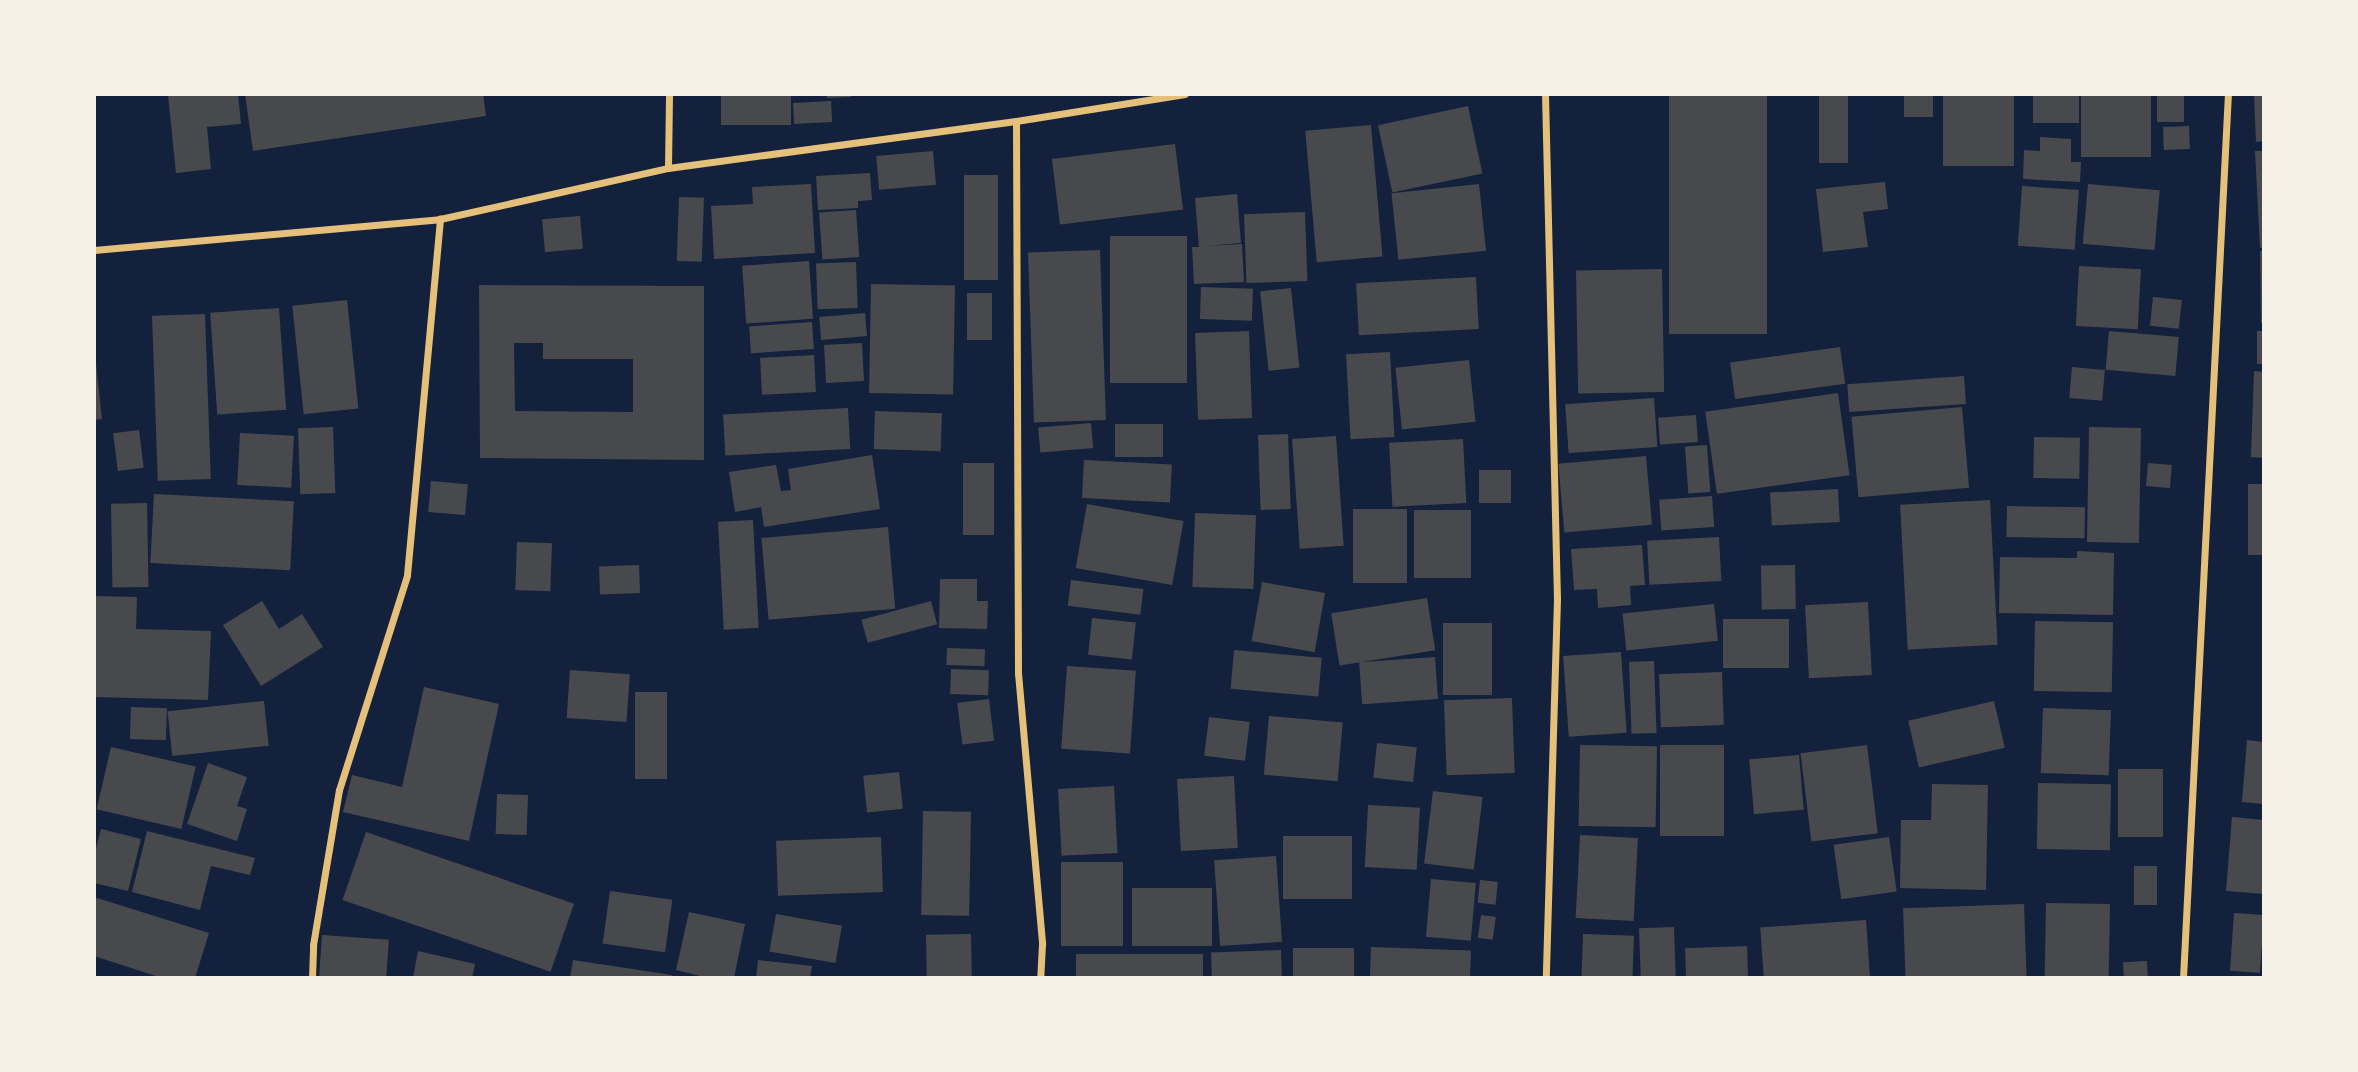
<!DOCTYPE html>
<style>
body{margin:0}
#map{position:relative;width:2358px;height:1072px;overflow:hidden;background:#14213d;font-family:"PT Serif",serif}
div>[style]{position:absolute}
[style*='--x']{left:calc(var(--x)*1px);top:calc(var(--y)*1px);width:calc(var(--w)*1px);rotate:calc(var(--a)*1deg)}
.building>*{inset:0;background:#48494c;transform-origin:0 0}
.minor>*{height:7px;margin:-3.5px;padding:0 3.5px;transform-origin:3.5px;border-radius:3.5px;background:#e5c07b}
span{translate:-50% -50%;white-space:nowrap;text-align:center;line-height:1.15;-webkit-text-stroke:7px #f6f1e7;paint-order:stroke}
.frame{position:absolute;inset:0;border:96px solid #f6f1e7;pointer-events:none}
</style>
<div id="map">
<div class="building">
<i style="clip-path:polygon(238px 94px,241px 124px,207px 127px,211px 169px,176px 173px,168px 95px)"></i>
<i style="clip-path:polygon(245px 94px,483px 94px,486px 116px,253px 151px)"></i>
<i style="left:721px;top:94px;width:70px;height:31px"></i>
<i style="clip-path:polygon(827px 94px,851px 94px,851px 97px,827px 98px)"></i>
<i style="left:1669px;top:94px;width:98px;height:240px"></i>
<i style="left:1819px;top:94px;width:29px;height:69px"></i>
<i style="left:1904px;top:94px;width:29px;height:23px"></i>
<i style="left:1943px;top:94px;width:71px;height:72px"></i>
<i style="left:2033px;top:94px;width:46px;height:29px"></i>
<i style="left:2081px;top:94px;width:70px;height:63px"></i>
<i style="left:2157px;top:94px;width:27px;height:28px"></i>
<i style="clip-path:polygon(2254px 94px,2264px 94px,2264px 141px,2256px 142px)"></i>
<i style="left:831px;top:101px;width:21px;height:38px;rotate:87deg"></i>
<i style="left:1468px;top:106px;width:69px;height:92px;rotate:78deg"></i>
<i style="left:1371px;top:125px;width:132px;height:66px;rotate:85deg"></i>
<i style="left:2189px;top:126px;width:23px;height:26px;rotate:88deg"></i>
<i style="clip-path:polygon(2040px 137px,2071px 139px,2071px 162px,2081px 162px,2080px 182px,2023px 179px,2024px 150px,2040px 151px)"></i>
<i style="left:1175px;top:144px;width:66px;height:124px;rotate:83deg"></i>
<i style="left:933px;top:151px;width:34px;height:57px;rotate:85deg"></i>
<i style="clip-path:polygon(2255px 151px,2264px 151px,2264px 248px,2260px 248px)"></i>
<i style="clip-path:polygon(870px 173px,872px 200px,858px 201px,858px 208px,818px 210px,816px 176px)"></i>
<i style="left:964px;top:175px;width:34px;height:105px"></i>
<i style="clip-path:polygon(1885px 182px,1888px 209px,1863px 212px,1868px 247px,1823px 252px,1816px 189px)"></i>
<i style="clip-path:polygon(811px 184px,815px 253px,714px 259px,711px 206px,753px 204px,752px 187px)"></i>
<i style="left:1479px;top:184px;width:67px;height:88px;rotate:84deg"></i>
<i style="left:2088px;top:184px;width:72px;height:60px;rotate:5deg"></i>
<i style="left:2022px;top:186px;width:57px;height:60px;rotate:4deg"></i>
<i style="clip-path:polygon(1237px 194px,1241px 243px,1206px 246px,1242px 244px,1244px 282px,1194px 284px,1192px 247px,1199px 247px,1195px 198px)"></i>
<i style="left:679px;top:197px;width:25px;height:64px;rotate:2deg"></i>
<i style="left:856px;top:210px;width:47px;height:37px;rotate:86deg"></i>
<i style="left:1305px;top:212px;width:69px;height:61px;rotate:88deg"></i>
<i style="left:580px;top:216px;width:33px;height:38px;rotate:85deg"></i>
<i style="left:1110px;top:236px;width:77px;height:147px"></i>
<i style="left:1100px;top:250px;width:170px;height:72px;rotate:88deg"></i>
<i style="clip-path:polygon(2260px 251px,2264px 251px,2264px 323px,2261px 323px)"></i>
<i style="left:809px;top:261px;width:58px;height:67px;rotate:86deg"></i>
<i style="left:856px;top:262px;width:46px;height:40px;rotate:88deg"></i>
<i style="left:2079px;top:266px;width:62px;height:60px;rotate:3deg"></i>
<i style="left:1662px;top:269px;width:123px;height:86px;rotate:89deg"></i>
<i style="left:1476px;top:277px;width:52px;height:120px;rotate:87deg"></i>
<i style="left:871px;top:284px;width:84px;height:109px;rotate:1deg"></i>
<i style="clip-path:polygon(evenodd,479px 285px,704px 286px,704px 460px,480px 458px,479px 285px,514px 343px,543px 343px,543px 359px,633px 359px,633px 412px,515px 411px,514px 343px)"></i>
<i style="left:1201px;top:287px;width:52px;height:32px;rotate:2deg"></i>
<i style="left:1291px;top:288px;width:80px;height:31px;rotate:84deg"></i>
<i style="left:967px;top:293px;width:25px;height:47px"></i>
<i style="left:2153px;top:297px;width:29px;height:29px;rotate:6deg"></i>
<i style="left:347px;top:300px;width:109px;height:55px;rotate:84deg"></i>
<i style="left:279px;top:308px;width:102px;height:69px;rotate:86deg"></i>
<i style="left:865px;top:313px;width:23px;height:46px;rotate:85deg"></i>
<i style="left:205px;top:314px;width:165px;height:53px;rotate:88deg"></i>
<i style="left:812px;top:322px;width:27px;height:63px;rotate:86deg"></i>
<i style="left:1249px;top:331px;width:87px;height:54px;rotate:88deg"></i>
<i style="left:2109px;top:331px;width:70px;height:39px;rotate:5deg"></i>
<i style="left:2264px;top:331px;width:33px;height:7px;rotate:90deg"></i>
<i style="left:862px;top:343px;width:38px;height:38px;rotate:87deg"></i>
<i style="clip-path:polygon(94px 345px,102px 419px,94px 420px)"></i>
<i style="left:1840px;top:347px;width:37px;height:111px;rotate:82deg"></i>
<i style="left:1390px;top:352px;width:85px;height:44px;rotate:87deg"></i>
<i style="left:814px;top:355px;width:37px;height:54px;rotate:87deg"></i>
<i style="left:1469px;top:360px;width:62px;height:74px;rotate:84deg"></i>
<i style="left:2072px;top:367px;width:33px;height:31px;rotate:5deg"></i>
<i style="clip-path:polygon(2254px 371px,2264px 372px,2264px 458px,2251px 457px)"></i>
<i style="left:1964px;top:376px;width:28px;height:117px;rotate:86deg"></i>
<i style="left:1838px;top:393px;width:83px;height:134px;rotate:82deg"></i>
<i style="left:1654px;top:398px;width:49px;height:89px;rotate:86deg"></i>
<i style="left:1962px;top:407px;width:81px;height:111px;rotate:85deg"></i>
<i style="left:848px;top:408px;width:41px;height:125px;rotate:87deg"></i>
<i style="left:875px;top:411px;width:67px;height:38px;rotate:2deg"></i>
<i style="left:1696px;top:415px;width:27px;height:38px;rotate:86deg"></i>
<i style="left:1091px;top:423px;width:25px;height:53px;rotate:85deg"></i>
<i style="left:1115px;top:424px;width:48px;height:33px"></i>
<i style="left:333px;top:427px;width:66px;height:35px;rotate:88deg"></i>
<i style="left:2089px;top:427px;width:52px;height:115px;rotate:1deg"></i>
<i style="left:139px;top:430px;width:38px;height:26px;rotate:83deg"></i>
<i style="left:240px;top:433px;width:54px;height:52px;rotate:3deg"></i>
<i style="left:1288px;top:434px;width:75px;height:30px;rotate:88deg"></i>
<i style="left:1336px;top:436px;width:110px;height:44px;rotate:86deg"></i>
<i style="left:2034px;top:437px;width:46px;height:41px;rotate:1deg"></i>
<i style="left:1463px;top:439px;width:64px;height:74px;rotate:87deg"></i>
<i style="left:1707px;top:445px;width:47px;height:22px;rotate:86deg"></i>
<i style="clip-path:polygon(872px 455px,880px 509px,764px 527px,761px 507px,735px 512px,729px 472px,776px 465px,781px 491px,791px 490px,788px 469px)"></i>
<i style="left:1646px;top:456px;width:69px;height:88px;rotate:85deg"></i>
<i style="left:1084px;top:460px;width:88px;height:38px;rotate:3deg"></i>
<i style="left:963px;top:463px;width:31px;height:72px"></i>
<i style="left:2148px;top:463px;width:24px;height:23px;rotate:5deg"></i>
<i style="left:1479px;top:470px;width:32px;height:33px"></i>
<i style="left:431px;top:481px;width:37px;height:31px;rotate:5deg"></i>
<i style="left:2248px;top:484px;width:16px;height:71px"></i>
<i style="left:1838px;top:489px;width:33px;height:68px;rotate:87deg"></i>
<i style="left:154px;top:494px;width:140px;height:69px;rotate:3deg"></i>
<i style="left:1712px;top:496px;width:31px;height:53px;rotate:86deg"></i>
<i style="left:1990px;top:500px;width:145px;height:90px;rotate:87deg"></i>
<i style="left:147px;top:503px;width:84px;height:36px;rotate:89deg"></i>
<i style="left:1087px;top:504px;width:98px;height:65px;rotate:10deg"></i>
<i style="left:2007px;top:506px;width:78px;height:31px;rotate:1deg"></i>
<i style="left:1353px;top:509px;width:54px;height:74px"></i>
<i style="left:1414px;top:510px;width:57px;height:68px"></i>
<i style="left:1195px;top:513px;width:61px;height:74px;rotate:2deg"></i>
<i style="left:753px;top:520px;width:108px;height:35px;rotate:87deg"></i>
<i style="left:888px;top:527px;width:82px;height:127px;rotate:85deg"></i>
<i style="left:1719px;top:537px;width:44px;height:72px;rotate:87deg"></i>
<i style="left:517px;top:542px;width:35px;height:48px;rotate:2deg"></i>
<i style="clip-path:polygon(1642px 545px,1645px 585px,1630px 586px,1631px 605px,1598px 608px,1597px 589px,1574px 590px,1571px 549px)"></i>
<i style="clip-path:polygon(2077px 551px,2114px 553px,2113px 615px,1999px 613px,2000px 557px,2077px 558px)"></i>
<i style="left:639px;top:565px;width:28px;height:40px;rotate:88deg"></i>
<i style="left:1795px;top:565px;width:44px;height:34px;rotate:89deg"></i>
<i style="clip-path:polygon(940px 579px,977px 579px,977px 601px,988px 601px,987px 629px,939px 628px)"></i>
<i style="left:1071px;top:580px;width:73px;height:26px;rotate:7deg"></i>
<i style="left:1262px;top:582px;width:64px;height:60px;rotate:10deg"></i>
<i style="clip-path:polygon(94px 596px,137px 597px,136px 629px,211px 631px,208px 700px,94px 697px)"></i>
<i style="left:1427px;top:598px;width:53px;height:97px;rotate:81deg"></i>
<i style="clip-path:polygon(262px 601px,279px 629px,302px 614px,323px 647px,261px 686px,223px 625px)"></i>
<i style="left:931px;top:601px;width:24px;height:72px;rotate:75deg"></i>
<i style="left:1868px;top:602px;width:73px;height:63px;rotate:87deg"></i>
<i style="left:1714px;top:604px;width:37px;height:92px;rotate:84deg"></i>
<i style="left:1092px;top:618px;width:44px;height:37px;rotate:6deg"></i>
<i style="left:1723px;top:619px;width:66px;height:49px"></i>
<i style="left:2035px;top:621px;width:78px;height:70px;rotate:1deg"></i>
<i style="left:1443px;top:623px;width:49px;height:72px"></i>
<i style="left:947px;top:648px;width:38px;height:17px;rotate:2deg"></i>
<i style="left:1234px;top:650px;width:88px;height:39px;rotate:5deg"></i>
<i style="left:1621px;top:652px;width:81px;height:58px;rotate:86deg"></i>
<i style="left:1435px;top:657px;width:42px;height:76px;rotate:86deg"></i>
<i style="left:1654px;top:661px;width:72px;height:25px;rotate:88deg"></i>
<i style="left:1067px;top:666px;width:69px;height:83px;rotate:4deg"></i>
<i style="left:951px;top:669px;width:38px;height:25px;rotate:2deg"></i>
<i style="left:570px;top:670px;width:60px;height:48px;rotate:4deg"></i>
<i style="left:1722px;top:672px;width:53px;height:63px;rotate:88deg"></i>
<i style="clip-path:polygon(424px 687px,499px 704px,469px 841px,343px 812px,352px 775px,402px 787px)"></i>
<i style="left:635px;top:692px;width:32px;height:87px"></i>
<i style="left:1512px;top:698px;width:75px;height:68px;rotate:88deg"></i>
<i style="left:989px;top:699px;width:42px;height:32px;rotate:83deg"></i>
<i style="left:264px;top:701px;width:45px;height:97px;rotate:84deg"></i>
<i style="left:1994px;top:701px;width:48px;height:88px;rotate:77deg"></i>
<i style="left:131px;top:707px;width:36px;height:32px;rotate:2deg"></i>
<i style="left:2043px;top:708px;width:68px;height:65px;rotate:2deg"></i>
<i style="left:1269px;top:716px;width:74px;height:59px;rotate:5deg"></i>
<i style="left:1209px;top:717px;width:41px;height:39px;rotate:7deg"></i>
<i style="clip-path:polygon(2247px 740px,2264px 742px,2264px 804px,2242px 802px)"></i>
<i style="left:1377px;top:743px;width:40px;height:35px;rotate:6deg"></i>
<i style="left:1580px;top:745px;width:77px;height:81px;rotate:1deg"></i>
<i style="left:1660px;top:745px;width:64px;height:91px"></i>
<i style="left:1867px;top:745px;width:89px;height:67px;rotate:83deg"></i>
<i style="left:111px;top:747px;width:87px;height:64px;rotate:13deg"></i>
<i style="left:1799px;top:755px;width:55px;height:50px;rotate:85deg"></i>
<i style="clip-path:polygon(208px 763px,247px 777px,237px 806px,247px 809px,237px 841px,187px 824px)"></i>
<i style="left:2118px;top:769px;width:45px;height:68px"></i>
<i style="left:899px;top:772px;width:37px;height:36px;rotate:84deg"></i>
<i style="left:1234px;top:776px;width:72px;height:57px;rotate:87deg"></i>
<i style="left:2038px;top:783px;width:73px;height:66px;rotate:1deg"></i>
<i style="clip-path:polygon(1932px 784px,1988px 785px,1986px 890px,1900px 888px,1901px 820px,1931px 820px)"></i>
<i style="left:1114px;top:786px;width:67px;height:56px;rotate:87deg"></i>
<i style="left:1433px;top:791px;width:50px;height:73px;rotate:7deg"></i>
<i style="left:497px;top:794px;width:31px;height:40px;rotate:2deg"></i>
<i style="left:1368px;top:805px;width:52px;height:62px;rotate:3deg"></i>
<i style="left:923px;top:811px;width:48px;height:104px;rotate:1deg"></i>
<i style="clip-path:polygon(2232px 817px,2264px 820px,2264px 894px,2226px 891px)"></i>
<i style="clip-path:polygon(101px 829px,141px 839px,128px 891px,94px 883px,94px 856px)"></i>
<i style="clip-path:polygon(147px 831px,255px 858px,250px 875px,211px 866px,200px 910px,132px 892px)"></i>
<i style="left:366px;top:832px;width:220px;height:72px;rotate:19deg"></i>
<i style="left:1580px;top:835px;width:58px;height:83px;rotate:3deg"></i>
<i style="left:1283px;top:836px;width:69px;height:63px"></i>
<i style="left:881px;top:837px;width:55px;height:105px;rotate:88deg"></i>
<i style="left:1889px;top:837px;width:55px;height:56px;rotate:82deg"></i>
<i style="left:1276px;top:856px;width:86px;height:62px;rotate:86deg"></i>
<i style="left:1061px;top:862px;width:62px;height:84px"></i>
<i style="left:2134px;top:866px;width:23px;height:39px"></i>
<i style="left:1431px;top:879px;width:45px;height:58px;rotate:5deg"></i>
<i style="left:1480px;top:880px;width:18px;height:23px;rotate:6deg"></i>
<i style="left:1132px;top:888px;width:80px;height:58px"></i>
<i style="left:610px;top:891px;width:63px;height:53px;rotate:8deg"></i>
<i style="clip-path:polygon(94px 897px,209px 933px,195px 978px,162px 978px,94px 956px)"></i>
<i style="left:2046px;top:903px;width:64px;height:75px;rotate:1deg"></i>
<i style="left:2024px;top:904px;width:74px;height:121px;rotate:88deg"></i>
<i style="clip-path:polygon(689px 912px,745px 924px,734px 978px,708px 978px,676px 970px)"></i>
<i style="left:2234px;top:913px;width:30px;height:58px;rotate:4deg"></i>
<i style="left:776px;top:914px;width:67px;height:38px;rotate:10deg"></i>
<i style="left:1481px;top:915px;width:15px;height:23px;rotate:8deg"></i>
<i style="left:1866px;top:920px;width:58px;height:106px;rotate:86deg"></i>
<i style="left:1674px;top:927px;width:51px;height:35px;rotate:88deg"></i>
<i style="left:971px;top:934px;width:44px;height:45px;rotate:89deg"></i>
<i style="left:1583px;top:934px;width:51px;height:44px;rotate:2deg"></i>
<i style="left:322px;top:935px;width:67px;height:43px;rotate:4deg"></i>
<i style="left:1747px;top:946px;width:32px;height:62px;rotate:88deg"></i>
<i style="left:1371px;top:947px;width:100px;height:31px;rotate:2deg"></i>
<i style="left:1293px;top:948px;width:61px;height:30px"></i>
<i style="left:1281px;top:950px;width:28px;height:70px;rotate:88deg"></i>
<i style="clip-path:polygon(418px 951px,475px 964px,472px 978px,413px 978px)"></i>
<i style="left:1076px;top:954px;width:127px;height:24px"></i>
<i style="clip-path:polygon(573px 960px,672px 975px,672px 978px,570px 978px)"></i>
<i style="clip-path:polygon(758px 960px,812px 966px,810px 978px,756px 978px)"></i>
<i style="left:2147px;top:961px;width:17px;height:24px;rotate:87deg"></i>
</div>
<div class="minor">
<i style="--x:1545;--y:94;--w:505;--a:88.64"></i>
<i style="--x:1557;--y:599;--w:379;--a:91.7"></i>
<i style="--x:1016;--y:121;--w:552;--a:89.79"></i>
<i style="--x:1018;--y:673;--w:272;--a:84.9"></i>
<i style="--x:1042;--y:944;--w:34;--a:93"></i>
<i style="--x:668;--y:168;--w:74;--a:-89.2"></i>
<i style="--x:94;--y:250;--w:347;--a:-5.1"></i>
<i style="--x:440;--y:219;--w:234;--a:-12.6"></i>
<i style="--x:668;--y:168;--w:351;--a:-7.7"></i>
<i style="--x:1016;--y:121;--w:171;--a:-9.1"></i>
<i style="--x:312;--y:978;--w:33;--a:-88"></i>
<i style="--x:313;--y:945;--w:157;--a:-80.5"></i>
<i style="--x:339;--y:790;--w:225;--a:-72.4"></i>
<i style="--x:407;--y:575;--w:358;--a:-84.7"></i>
<i style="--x:2183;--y:978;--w:885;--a:-87.09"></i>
</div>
<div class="frame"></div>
</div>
